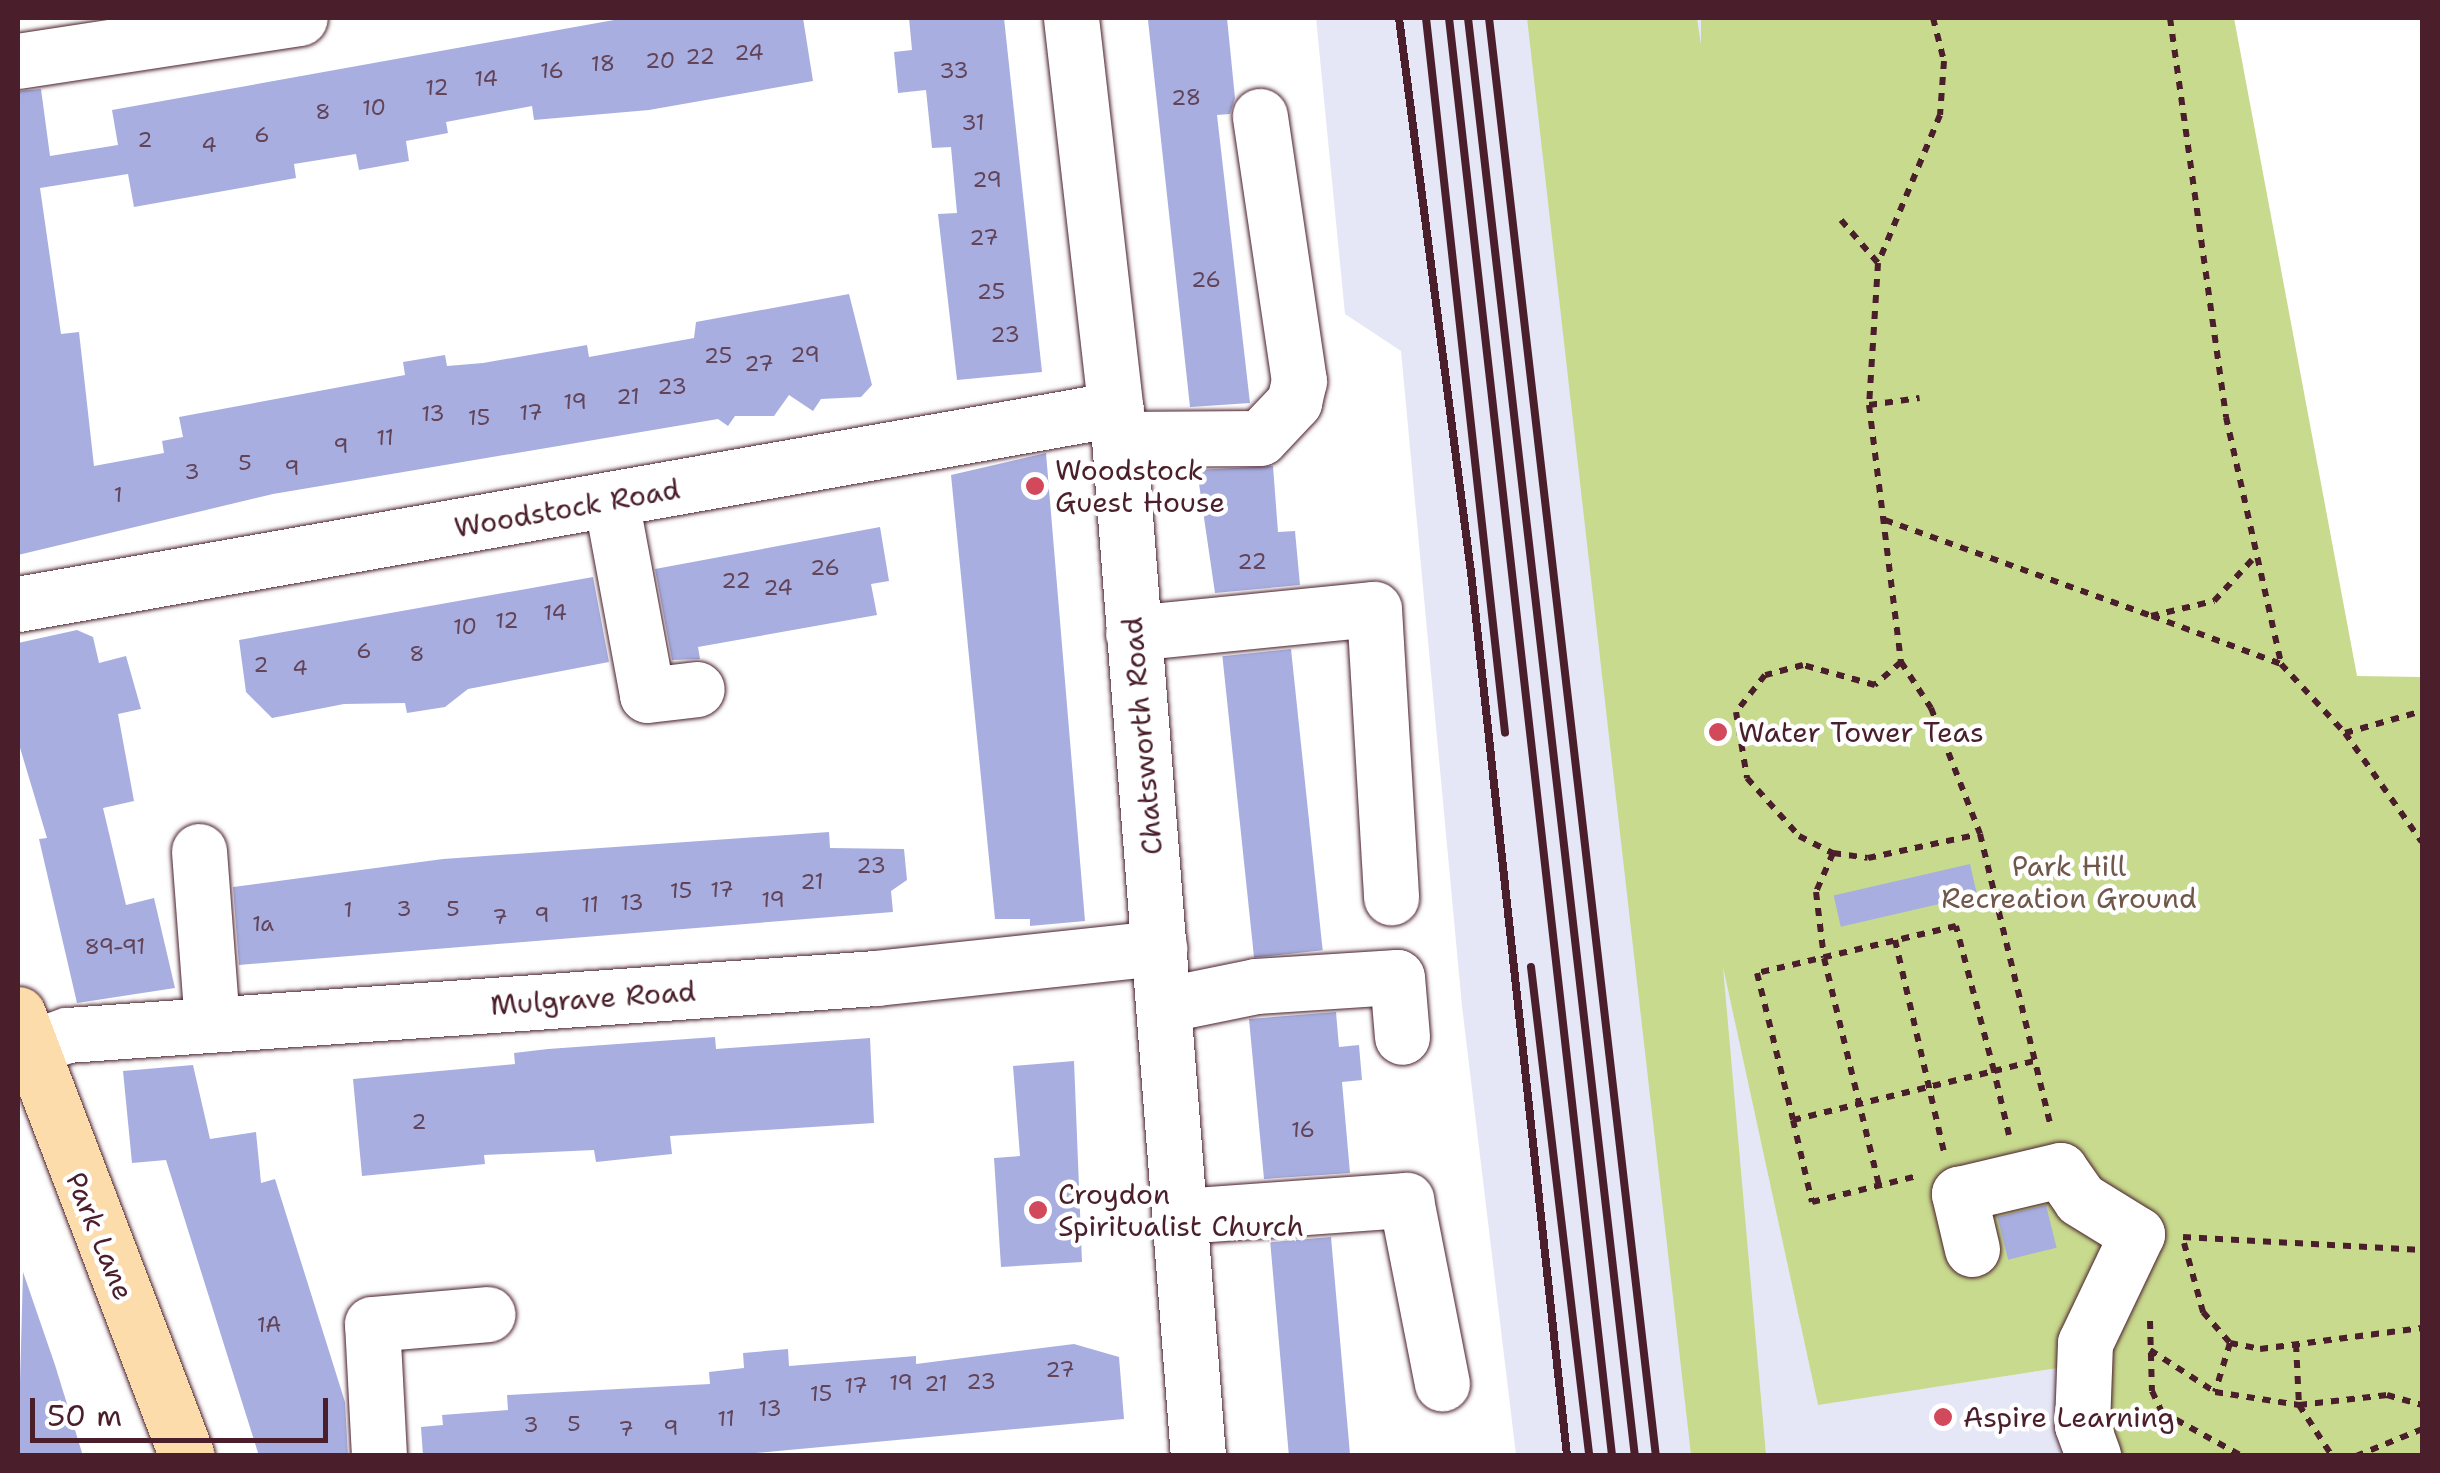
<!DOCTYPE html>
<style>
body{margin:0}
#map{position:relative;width:2440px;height:1473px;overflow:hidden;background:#fff;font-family:"Shantell Sans",sans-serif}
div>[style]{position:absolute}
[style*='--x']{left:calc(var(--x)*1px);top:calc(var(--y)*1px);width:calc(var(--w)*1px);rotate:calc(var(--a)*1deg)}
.built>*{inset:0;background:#e5e7f6}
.green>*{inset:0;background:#c8da8e}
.building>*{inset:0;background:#a8afe0;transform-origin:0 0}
.path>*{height:6px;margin-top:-3px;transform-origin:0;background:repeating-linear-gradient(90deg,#4a1f2b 0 8px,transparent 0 16px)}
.roads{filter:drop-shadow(0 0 2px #4a1f2b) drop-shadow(0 0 2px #4a1f2b)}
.minor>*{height:55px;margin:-27.5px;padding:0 27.5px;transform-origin:27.5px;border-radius:27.5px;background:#fff}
.major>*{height:55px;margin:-27.5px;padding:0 27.5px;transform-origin:27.5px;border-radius:27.5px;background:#fddcac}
.rail>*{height:8px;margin:-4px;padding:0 4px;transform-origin:4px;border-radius:4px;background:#4a1f2b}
.dots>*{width:28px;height:28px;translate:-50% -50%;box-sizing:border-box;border:5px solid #fff;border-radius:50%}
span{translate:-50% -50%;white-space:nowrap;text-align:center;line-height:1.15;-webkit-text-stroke:9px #fff;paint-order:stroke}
.number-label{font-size:22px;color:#624358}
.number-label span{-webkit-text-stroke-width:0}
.poi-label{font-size:28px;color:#4a1f2b}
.left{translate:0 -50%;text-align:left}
.street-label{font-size:28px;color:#4a1f2b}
.park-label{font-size:28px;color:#705749}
.frame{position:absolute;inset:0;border:20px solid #4a1f2b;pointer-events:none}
.scale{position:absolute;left:30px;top:1398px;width:298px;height:45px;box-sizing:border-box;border:5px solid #4a1f2b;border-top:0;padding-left:12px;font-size:30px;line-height:35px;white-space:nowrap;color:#4a1f2b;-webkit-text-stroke:8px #fff;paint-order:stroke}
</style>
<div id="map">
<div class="built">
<i style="clip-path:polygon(1316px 18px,1701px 18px,1721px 956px,1818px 1404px,2065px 1367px,2080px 1455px,1516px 1455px,1462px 1006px,1401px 351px,1345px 314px)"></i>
</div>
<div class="green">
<i style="clip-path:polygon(1527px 18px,1697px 18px,1701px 45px,1701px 18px,2234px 18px,2357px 676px,2422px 677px,2422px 1455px,2080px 1455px,2065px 1367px,1818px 1405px,1723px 967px,1766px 1455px,1691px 1455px)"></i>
</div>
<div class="building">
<i style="clip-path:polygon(625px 18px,803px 18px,813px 81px,649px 110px,534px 120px,532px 106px,446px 122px,448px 133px,406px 141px,409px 161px,359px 170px,356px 154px,294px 164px,296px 178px,134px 207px,128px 174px,40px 188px,61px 334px,79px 332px,94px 466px,164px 453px,162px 441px,183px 437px,179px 417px,405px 375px,403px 362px,445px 355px,447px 366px,483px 363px,587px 345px,589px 357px,694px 338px,696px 322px,849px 294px,872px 385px,861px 397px,821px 399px,813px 411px,789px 395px,774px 416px,735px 416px,728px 426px,718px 419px,273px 494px,18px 555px,18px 91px,41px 89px,50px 156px,118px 145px,112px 110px)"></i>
<i style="clip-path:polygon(909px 18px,1004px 18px,1042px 372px,957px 380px,938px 214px,957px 213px,951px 147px,932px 148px,926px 90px,898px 93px,894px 52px,912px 50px)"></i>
<i style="clip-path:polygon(1227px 18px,1235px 98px,1230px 114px,1217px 115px,1250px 403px,1190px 407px,1148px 20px)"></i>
<i style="clip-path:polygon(1046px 453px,1085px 921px,1030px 926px,1030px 919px,995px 919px,951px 475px)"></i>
<i style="clip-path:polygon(1273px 466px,1278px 532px,1295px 531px,1300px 585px,1215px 593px,1197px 470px)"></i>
<i style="clip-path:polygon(880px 527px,889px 581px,871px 584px,877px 615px,698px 647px,700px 659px,672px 660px,655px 569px)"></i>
<i style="clip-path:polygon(593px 577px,609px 662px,468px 689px,445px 707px,407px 713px,405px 703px,344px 704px,272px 718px,246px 692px,239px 640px)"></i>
<i style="clip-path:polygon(77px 630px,93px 637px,99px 663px,126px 656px,141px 709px,118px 714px,134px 801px,103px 808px,126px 905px,154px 898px,175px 988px,77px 1003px,39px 839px,47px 838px,18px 741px,18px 643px)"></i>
<i style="left:1291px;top:649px;width:303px;height:69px;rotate:84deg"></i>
<i style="clip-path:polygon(829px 832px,830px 848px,904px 849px,907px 880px,891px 891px,893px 912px,239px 965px,233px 887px,443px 859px)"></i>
<i style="left:1970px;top:864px;width:32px;height:140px;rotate:77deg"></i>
<i style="clip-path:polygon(1336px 1012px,1339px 1047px,1359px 1045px,1362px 1080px,1342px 1082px,1350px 1173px,1264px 1179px,1249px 1019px)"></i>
<i style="clip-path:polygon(715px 1037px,716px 1049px,870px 1038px,874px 1123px,670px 1136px,672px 1154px,596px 1162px,594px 1150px,484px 1155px,485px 1164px,362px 1176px,353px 1079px,515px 1064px,514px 1053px,548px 1049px)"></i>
<i style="clip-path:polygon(1074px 1061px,1082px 1262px,1001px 1267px,994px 1158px,1020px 1156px,1013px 1066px)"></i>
<i style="clip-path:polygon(193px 1065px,210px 1139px,256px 1132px,261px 1183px,275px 1179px,345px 1402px,348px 1456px,259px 1456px,166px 1160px,132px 1163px,123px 1071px)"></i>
<i style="left:2046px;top:1205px;width:44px;height:50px;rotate:76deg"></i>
<i style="left:1331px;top:1237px;width:220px;height:61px;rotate:85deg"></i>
<i style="clip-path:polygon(23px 1272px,55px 1365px,83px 1456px,18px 1456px)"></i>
<i style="clip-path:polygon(1074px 1344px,1119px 1357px,1124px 1419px,724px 1456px,423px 1456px,421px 1427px,443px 1425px,442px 1415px,508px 1410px,507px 1395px,710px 1384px,709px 1372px,744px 1368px,743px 1353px,788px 1349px,789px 1366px,916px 1356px,916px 1364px)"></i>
</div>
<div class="path">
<i style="--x:1933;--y:18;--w:44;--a:75.7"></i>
<i style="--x:1944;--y:61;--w:54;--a:94.2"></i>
<i style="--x:1940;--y:115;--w:160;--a:112.7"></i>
<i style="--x:1878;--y:263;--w:142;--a:93.6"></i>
<i style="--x:1869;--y:405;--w:259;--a:82.9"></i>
<i style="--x:1901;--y:662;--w:55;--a:56.9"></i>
<i style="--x:1931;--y:708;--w:135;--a:68.7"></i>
<i style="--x:1980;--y:834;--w:301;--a:76.4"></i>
<i style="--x:2170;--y:18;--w:403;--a:82"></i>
<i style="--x:2226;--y:417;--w:253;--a:77.4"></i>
<i style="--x:2281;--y:664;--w:94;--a:47.2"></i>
<i style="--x:2345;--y:733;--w:80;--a:-15.9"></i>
<i style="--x:1841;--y:220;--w:57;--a:49.3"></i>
<i style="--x:1869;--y:405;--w:51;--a:-7.8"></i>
<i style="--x:1885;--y:520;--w:283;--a:19.8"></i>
<i style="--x:2151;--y:616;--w:65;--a:-13.4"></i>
<i style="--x:2214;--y:601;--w:56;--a:-47.2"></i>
<i style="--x:2152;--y:616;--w:138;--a:20.4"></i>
<i style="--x:1901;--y:662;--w:35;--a:139"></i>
<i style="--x:1875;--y:685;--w:75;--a:-164.5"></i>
<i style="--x:1803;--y:665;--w:39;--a:165"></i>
<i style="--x:1765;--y:675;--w:47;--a:128.1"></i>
<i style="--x:1736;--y:712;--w:67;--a:80.5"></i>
<i style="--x:1747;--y:778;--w:78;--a:48.1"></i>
<i style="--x:1799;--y:836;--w:38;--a:27"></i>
<i style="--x:1833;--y:853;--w:35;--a:8"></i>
<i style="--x:1868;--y:858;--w:115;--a:-12.1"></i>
<i style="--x:2345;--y:733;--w:133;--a:54.8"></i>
<i style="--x:1833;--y:853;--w:43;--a:113.6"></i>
<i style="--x:1816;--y:892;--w:66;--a:83.1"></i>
<i style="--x:1824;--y:958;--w:234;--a:76.4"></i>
<i style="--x:1895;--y:940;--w:219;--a:77"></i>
<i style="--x:1793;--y:1120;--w:84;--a:77"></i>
<i style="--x:1812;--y:1202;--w:108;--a:-13.9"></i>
<i style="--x:2009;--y:1135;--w:66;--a:-103.2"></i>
<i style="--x:1994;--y:1071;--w:150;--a:-104.7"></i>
<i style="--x:1956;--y:926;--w:204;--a:166.7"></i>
<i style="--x:1757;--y:973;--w:151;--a:76.2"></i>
<i style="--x:1793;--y:1120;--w:207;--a:-13.7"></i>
<i style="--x:1994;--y:1071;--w:45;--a:-14"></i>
<i style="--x:2183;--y:1237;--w:239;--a:3.1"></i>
<i style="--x:2184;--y:1243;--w:72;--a:74.6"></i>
<i style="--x:2203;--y:1312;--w:41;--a:48.9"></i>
<i style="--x:2230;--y:1343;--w:31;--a:11"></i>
<i style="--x:2260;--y:1349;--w:163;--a:-7.4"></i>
<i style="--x:2150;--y:1321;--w:70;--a:88.4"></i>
<i style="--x:2152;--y:1391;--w:23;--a:65"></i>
<i style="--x:2162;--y:1412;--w:91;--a:28.8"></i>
<i style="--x:2230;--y:1343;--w:51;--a:107"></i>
<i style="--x:2215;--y:1392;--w:85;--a:8.8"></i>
<i style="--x:2299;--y:1405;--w:61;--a:57.1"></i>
<i style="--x:2296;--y:1344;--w:61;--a:87.2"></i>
<i style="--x:2299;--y:1405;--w:89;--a:-6.5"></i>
<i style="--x:2387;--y:1395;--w:36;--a:16"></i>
<i style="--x:2150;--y:1350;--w:77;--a:32.9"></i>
<i style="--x:2341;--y:1456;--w:3;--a:0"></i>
<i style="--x:2356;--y:1456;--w:71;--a:-22.2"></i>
</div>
<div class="roads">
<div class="minor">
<i style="--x:1071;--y:18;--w:424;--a:83.5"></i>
<i style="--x:1119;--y:439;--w:1020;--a:85.56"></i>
<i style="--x:18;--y:61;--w:285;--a:-8.7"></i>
<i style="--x:1119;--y:439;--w:141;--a:-0.4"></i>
<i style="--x:1260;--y:438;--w:50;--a:-46.6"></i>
<i style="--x:1294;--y:402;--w:22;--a:-77"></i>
<i style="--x:1299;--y:381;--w:268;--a:-98.4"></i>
<i style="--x:611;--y:500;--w:198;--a:79.5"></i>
<i style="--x:647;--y:695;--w:50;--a:-6.8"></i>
<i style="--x:18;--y:604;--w:1115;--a:-10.07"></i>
<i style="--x:1133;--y:633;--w:242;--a:-5.7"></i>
<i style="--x:1374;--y:609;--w:289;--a:86.6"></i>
<i style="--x:199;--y:851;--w:174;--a:85.7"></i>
<i style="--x:1163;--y:1005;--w:95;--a:-11.5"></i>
<i style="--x:1256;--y:986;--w:141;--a:-3.7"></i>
<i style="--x:1397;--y:977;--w:60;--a:85.2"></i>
<i style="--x:29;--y:1048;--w:40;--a:-18.9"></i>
<i style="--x:67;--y:1035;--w:811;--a:-4.03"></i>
<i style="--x:876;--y:978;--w:285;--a:-6.1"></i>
<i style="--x:1181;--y:1216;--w:226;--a:-4.1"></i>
<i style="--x:1406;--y:1200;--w:187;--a:78.9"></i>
<i style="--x:1972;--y:1249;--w:57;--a:-103.3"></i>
<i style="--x:1959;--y:1194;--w:104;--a:-13.4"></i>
<i style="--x:2060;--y:1170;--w:35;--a:55"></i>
<i style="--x:2080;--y:1199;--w:67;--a:31.6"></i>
<i style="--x:2137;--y:1234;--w:121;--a:115.5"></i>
<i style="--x:2085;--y:1343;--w:82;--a:92.1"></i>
<i style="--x:2082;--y:1425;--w:33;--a:70"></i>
<i style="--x:379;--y:1456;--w:132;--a:-93"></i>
<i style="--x:372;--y:1324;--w:116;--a:-4.9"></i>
</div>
<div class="major">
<i style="--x:18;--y:1014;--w:473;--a:69.1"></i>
</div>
</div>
<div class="rail">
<i style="--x:1399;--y:18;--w:559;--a:82.6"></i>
<i style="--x:1471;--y:572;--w:889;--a:83.8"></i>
<i style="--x:1426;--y:18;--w:719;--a:83.69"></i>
<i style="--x:1449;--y:18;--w:1447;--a:83.53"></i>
<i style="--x:1468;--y:18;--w:1448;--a:83.38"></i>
<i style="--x:1489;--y:18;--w:1448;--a:83.38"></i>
<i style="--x:1531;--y:967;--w:492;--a:83.2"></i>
</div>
<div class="dots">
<i style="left:1035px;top:486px;background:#d1495b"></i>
<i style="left:1718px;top:732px;background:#d1495b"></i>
<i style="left:1038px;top:1210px;background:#d1495b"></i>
<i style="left:1943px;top:1417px;background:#d1495b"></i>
</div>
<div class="number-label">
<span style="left:749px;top:53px">24</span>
<span style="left:700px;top:57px">22</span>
<span style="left:660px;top:61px">20</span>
<span style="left:603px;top:64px">18</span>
<span style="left:552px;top:71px">16</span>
<span style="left:954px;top:71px">33</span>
<span style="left:486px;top:79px">14</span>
<span style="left:437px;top:88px">12</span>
<span style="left:1186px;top:98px">28</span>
<span style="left:374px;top:108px">10</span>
<span style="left:323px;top:112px">8</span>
<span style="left:973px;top:123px">31</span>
<span style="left:262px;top:135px">6</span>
<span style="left:145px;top:140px">2</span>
<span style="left:209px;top:145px">4</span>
<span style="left:987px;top:180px">29</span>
<span style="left:984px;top:238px">27</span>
<span style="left:1206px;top:280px">26</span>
<span style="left:991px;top:292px">25</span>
<span style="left:1005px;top:335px">23</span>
<span style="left:805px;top:355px">29</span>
<span style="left:718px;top:356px">25</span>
<span style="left:759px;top:364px">27</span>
<span style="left:672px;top:387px">23</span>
<span style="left:628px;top:397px">21</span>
<span style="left:575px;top:402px">19</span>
<span style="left:531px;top:413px">17</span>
<span style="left:433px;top:414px">13</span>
<span style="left:479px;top:418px">15</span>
<span style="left:385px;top:438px">11</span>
<span style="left:341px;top:446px">9</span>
<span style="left:245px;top:463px">5</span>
<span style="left:292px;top:468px">9</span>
<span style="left:192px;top:472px">3</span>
<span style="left:118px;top:495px">1</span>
<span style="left:1252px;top:562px">22</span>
<span style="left:825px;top:568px">26</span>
<span style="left:736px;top:581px">22</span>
<span style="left:778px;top:588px">24</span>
<span style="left:555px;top:613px">14</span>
<span style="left:507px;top:621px">12</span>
<span style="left:465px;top:627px">10</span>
<span style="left:364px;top:651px">6</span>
<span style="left:417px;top:654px">8</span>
<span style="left:261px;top:665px">2</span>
<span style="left:300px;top:668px">4</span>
<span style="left:871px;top:866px">23</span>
<span style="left:812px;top:882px">21</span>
<span style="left:722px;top:890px">17</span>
<span style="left:681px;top:891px">15</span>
<span style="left:773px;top:900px">19</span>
<span style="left:632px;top:903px">13</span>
<span style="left:590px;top:905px">11</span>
<span style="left:404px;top:909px">3</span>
<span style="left:453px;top:909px">5</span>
<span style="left:348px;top:910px">1</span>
<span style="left:542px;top:915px">9</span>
<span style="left:500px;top:917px">7</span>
<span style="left:263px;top:924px">1a</span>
<span style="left:115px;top:947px">89-91</span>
<span style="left:419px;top:1122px">2</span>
<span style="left:1303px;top:1130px">16</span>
<span style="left:269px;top:1325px">1A</span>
<span style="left:1060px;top:1370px">27</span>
<span style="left:981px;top:1382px">23</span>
<span style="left:901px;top:1383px">19</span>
<span style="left:936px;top:1384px">21</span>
<span style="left:856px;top:1386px">17</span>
<span style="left:821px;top:1394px">15</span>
<span style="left:770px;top:1409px">13</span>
<span style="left:726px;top:1419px">11</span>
<span style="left:574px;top:1424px">5</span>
<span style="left:531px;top:1425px">3</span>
<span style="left:671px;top:1428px">9</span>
<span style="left:626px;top:1429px">7</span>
</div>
<div class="poi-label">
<span class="left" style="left:1055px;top:486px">Woodstock<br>Guest House</span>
<span class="left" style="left:1738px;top:732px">Water Tower Teas</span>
<span class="left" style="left:1058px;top:1210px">Croydon<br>Spiritualist Church</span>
<span class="left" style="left:1963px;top:1417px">Aspire Learning</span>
</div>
<div class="street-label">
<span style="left:567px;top:508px;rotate:-10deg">Woodstock Road</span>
<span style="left:1142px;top:736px;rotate:-95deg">Chatsworth Road</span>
<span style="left:593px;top:998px;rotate:-4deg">Mulgrave Road</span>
<span style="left:100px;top:1236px;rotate:68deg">Park Lane</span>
</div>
<div class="park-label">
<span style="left:2069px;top:882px">Park Hill<br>Recreation Ground</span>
</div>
<div class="frame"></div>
<div class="scale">50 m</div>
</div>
